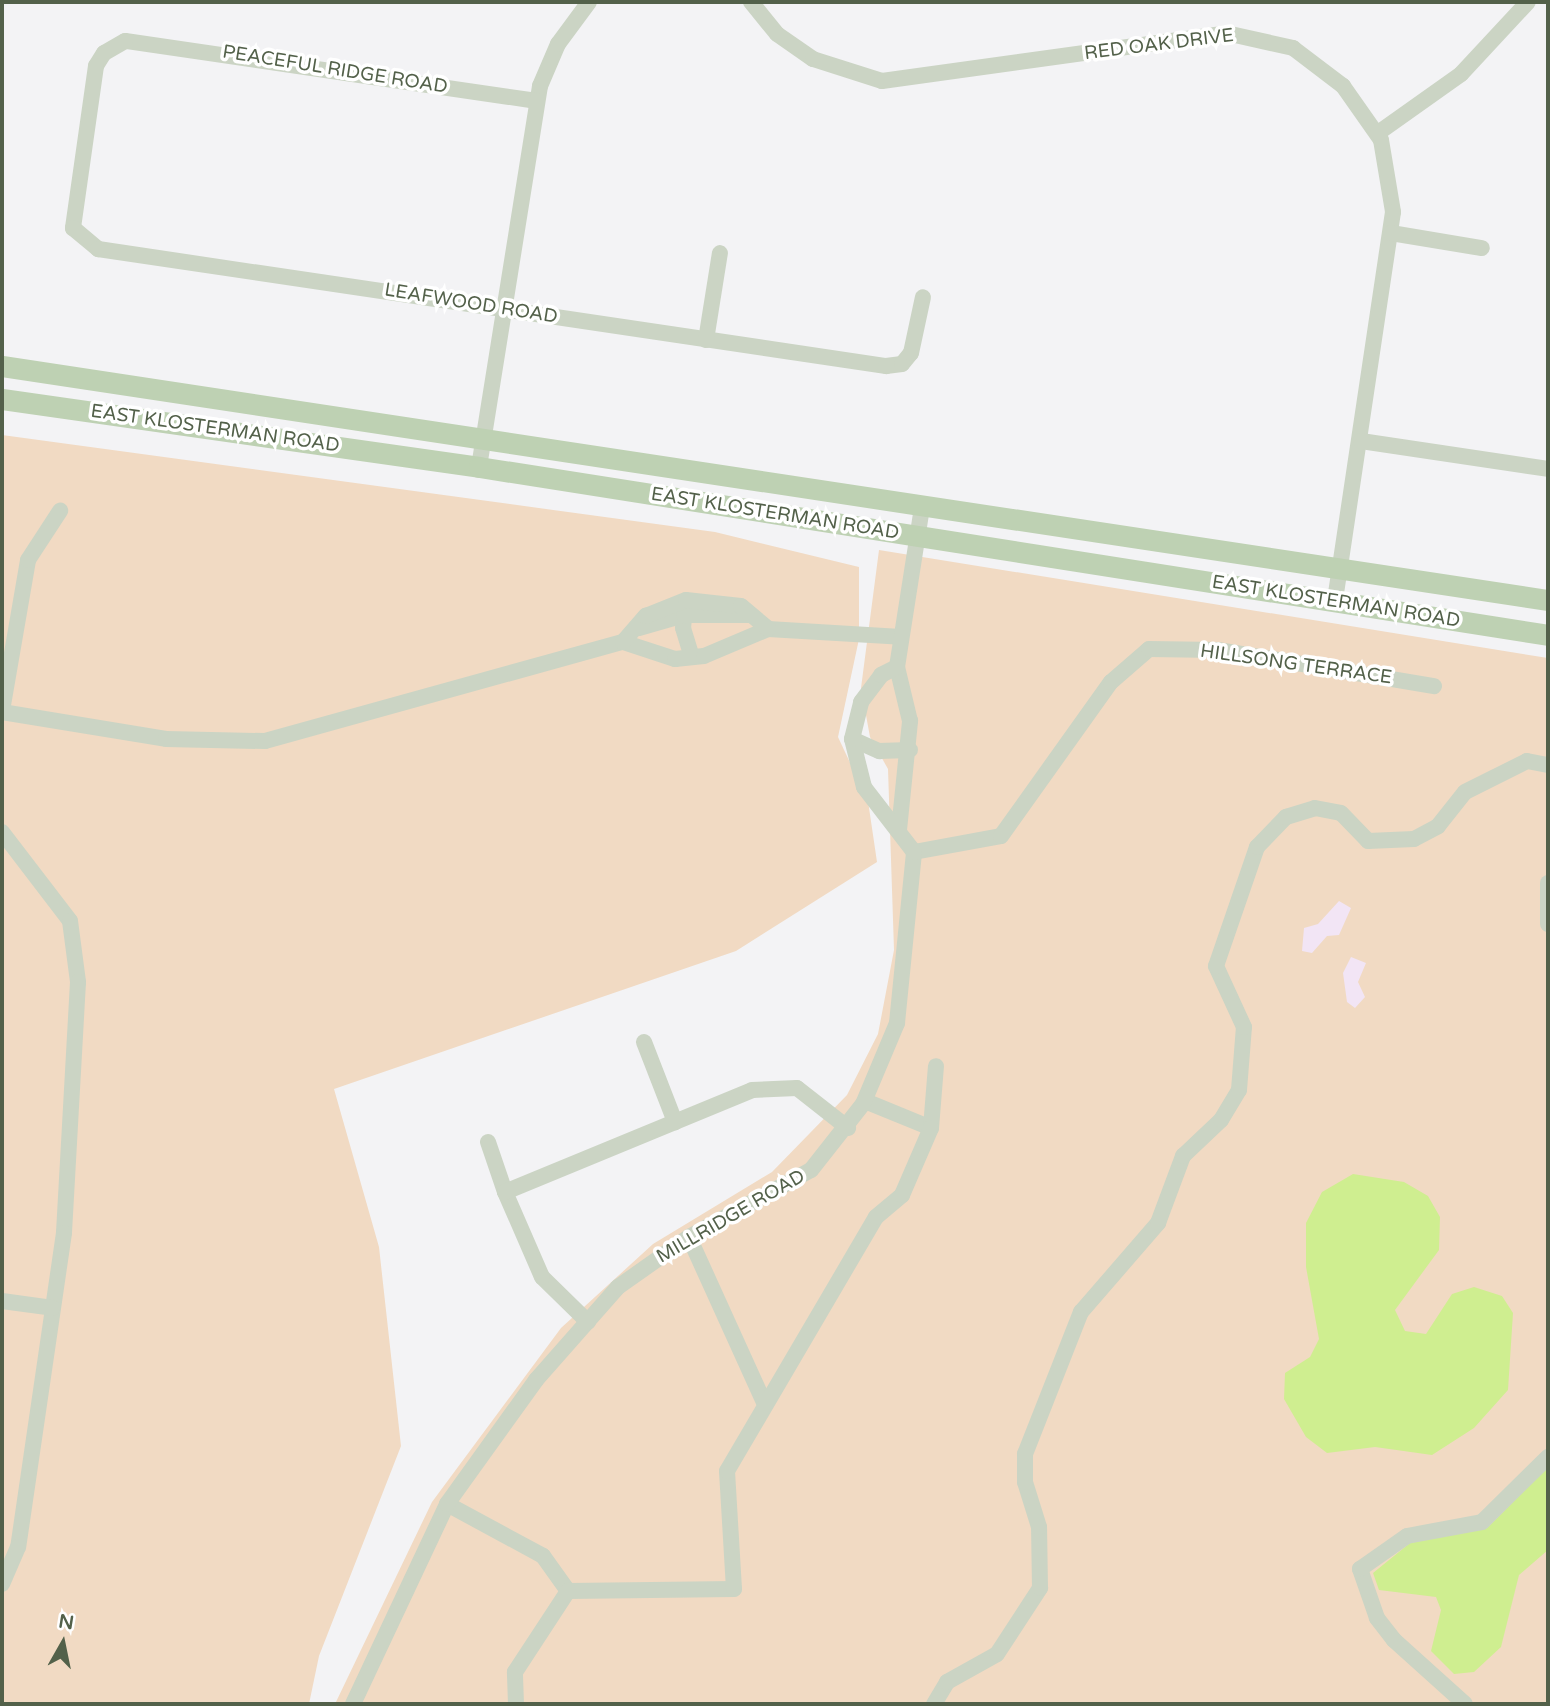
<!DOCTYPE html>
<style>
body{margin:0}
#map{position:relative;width:1550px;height:1706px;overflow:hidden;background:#f3f3f5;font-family:"Varela Round",sans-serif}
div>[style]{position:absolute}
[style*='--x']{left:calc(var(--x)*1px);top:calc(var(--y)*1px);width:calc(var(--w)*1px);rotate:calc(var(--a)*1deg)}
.green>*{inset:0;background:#f1dac3}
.sand>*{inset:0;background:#f2e5f5}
.water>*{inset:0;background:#cfee90}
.minor>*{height:16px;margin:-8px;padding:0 8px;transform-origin:8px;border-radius:8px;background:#cbd4c4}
.major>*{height:21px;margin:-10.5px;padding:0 10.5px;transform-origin:10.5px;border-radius:10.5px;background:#bed1b3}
span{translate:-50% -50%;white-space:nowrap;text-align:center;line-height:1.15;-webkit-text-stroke:7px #fff;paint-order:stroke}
.street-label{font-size:19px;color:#53614a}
.frame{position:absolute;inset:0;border:4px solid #53614a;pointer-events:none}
.north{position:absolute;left:28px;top:1608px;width:70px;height:70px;-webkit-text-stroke:5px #fff;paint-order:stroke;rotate:9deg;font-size:19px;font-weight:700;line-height:28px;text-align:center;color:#53614a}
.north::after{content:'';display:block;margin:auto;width:24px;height:32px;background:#53614a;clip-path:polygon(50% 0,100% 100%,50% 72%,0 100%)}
</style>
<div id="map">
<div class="green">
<i style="clip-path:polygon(2px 435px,715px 532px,859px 567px,859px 639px,838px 737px,868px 801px,877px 862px,736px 951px,334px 1089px,379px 1247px,401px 1446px,319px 1656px,309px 1704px,2px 1704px)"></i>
<i style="clip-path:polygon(879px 550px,1548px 658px,1548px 1704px,335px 1704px,432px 1502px,561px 1328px,653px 1244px,772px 1172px,847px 1095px,878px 1034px,894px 950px,888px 769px,870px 737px,861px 688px)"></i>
</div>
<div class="sand">
<i style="clip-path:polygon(1339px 901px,1351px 908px,1339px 935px,1327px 936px,1312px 953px,1302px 951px,1304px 928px,1318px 924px)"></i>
<i style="clip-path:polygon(1351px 957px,1366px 963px,1358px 982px,1365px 997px,1355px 1008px,1347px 1002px,1343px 973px)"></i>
</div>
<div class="water">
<i style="clip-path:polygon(1353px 1174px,1404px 1182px,1428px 1196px,1440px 1217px,1439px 1250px,1395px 1310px,1405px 1331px,1426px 1334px,1452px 1294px,1474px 1287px,1502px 1296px,1513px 1313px,1508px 1390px,1474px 1428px,1432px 1455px,1375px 1447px,1327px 1453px,1306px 1437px,1284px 1399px,1285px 1373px,1310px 1357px,1319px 1339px,1306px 1267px,1306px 1223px,1322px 1192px)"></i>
<i style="clip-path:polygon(1548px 1467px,1548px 1550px,1519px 1575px,1501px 1647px,1474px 1672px,1454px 1674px,1431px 1651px,1441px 1610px,1436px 1597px,1379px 1590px,1373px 1573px,1410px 1543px,1487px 1528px)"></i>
</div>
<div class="minor">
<i style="--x:751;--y:2;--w:41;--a:50.9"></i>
<i style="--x:777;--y:34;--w:44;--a:34.8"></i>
<i style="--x:813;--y:59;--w:72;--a:17.7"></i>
<i style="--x:882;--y:81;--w:347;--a:-7.9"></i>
<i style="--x:1226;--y:33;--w:69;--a:12.6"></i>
<i style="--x:1293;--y:48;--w:63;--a:37.2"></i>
<i style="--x:1343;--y:86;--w:66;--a:54.9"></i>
<i style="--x:1381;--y:140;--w:73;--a:80.5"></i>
<i style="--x:1393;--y:212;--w:393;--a:98.5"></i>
<i style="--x:537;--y:101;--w:416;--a:-171.7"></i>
<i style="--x:125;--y:41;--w:24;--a:150"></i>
<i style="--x:104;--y:53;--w:15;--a:122"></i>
<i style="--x:96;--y:66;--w:164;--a:98.1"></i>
<i style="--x:73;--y:228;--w:33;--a:40"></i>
<i style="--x:98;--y:249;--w:797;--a:8.45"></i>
<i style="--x:886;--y:366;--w:16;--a:-7"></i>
<i style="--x:902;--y:364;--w:14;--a:-51"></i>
<i style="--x:911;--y:353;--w:57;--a:-77.9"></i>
<i style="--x:1378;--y:133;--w:102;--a:-35.4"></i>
<i style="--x:1461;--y:74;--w:98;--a:-47.1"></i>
<i style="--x:1391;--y:233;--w:92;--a:9.4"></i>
<i style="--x:706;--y:340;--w:88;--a:-80.9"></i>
<i style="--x:1361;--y:441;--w:189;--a:8.5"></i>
<i style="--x:479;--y:467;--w:386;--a:-80.9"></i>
<i style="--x:540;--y:86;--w:46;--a:-66.8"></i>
<i style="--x:558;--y:44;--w:52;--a:-53.6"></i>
<i style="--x:685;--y:606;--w:22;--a:95"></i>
<i style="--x:683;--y:628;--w:30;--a:73"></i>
<i style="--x:639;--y:628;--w:47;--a:-16.1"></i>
<i style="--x:684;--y:615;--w:64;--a:0"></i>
<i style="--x:623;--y:642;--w:55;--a:18.1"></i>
<i style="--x:675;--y:659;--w:29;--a:-6"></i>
<i style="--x:704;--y:656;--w:69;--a:-22.9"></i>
<i style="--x:768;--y:629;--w:133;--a:3.4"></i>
<i style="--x:2;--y:711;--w:153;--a:-80.2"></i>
<i style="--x:28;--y:560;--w:59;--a:-56.9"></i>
<i style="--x:2;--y:712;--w:166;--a:9.3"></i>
<i style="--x:166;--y:739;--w:99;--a:1.2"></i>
<i style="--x:265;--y:741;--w:371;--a:-15.5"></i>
<i style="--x:623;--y:642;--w:35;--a:-49"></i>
<i style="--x:646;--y:616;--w:43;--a:-21.8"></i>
<i style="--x:686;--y:600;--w:55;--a:6.2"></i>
<i style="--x:741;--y:606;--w:35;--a:40"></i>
<i style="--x:852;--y:739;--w:30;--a:24"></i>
<i style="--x:879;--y:751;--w:31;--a:-2"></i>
<i style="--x:899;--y:830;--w:110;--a:-84.2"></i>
<i style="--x:910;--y:721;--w:56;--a:-103.5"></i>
<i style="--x:897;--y:667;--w:162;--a:-81.1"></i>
<i style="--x:2;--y:832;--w:112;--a:52.6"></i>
<i style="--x:70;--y:921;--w:62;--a:82.5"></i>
<i style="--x:78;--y:982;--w:251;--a:93.2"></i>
<i style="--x:64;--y:1233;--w:317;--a:98.3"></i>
<i style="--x:18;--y:1547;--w:40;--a:113.4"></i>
<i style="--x:914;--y:852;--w:88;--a:-10.4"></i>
<i style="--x:1001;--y:836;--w:189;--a:-54.5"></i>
<i style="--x:1111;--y:682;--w:50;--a:-41"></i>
<i style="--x:1149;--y:649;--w:69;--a:0.8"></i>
<i style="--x:1218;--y:650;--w:219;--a:9.5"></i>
<i style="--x:1548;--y:883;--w:41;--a:90"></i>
<i style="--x:644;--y:1042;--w:86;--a:68.8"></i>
<i style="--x:865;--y:1101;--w:71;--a:22.2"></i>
<i style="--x:931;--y:1128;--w:62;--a:-85.4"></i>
<i style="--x:488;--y:1142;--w:53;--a:71.2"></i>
<i style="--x:689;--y:1237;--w:181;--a:65.6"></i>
<i style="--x:2;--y:1301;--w:51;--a:7.8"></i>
<i style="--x:588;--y:1322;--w:64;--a:-135.6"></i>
<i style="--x:542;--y:1277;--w:93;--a:-113.5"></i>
<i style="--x:505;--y:1192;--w:267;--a:-22.4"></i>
<i style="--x:752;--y:1090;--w:45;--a:-2.5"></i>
<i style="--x:797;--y:1088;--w:65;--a:38.1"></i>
<i style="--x:447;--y:1504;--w:109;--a:28.4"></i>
<i style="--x:543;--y:1556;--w:43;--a:54.5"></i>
<i style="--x:568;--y:1591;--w:166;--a:-0.7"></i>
<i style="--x:734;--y:1589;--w:118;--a:-93.4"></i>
<i style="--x:727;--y:1471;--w:294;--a:-59.6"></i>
<i style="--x:876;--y:1217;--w:34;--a:-40"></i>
<i style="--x:902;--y:1195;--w:73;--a:-66.6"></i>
<i style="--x:353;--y:1704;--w:221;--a:-64.8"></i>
<i style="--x:447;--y:1504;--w:153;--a:-54.3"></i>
<i style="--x:536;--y:1380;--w:124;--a:-48.6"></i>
<i style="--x:618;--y:1287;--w:87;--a:-35.2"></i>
<i style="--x:689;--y:1237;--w:139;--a:-28.8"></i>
<i style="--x:811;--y:1170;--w:84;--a:-51.8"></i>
<i style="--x:863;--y:1104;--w:88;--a:-67.2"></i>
<i style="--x:897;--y:1023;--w:172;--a:-84.3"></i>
<i style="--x:914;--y:852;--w:82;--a:-127.6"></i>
<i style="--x:864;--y:787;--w:49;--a:-104"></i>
<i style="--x:852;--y:739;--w:38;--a:-76"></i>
<i style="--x:861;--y:702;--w:34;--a:-53"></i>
<i style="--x:881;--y:675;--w:18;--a:-27"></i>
<i style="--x:516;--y:1704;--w:32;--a:-92"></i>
<i style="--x:515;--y:1672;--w:97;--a:-56.8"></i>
<i style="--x:934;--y:1704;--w:26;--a:-59"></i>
<i style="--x:947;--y:1682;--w:57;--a:-29.2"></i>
<i style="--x:997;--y:1654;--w:79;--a:-56.9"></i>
<i style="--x:1040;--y:1588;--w:61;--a:-90.9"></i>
<i style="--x:1039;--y:1527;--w:47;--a:-107.3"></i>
<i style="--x:1025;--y:1482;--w:28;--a:-90"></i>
<i style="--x:1025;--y:1454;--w:153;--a:-68.5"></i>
<i style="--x:1081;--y:1312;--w:118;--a:-49.1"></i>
<i style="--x:1158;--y:1223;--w:72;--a:-69.5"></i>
<i style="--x:1183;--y:1156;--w:52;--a:-43.5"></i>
<i style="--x:1221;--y:1120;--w:35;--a:-59"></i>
<i style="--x:1239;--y:1090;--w:63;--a:-85.5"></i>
<i style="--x:1244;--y:1027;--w:67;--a:-114.7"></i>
<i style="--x:1216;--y:966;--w:126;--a:-71"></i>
<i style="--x:1257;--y:847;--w:42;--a:-46"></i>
<i style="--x:1286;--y:817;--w:30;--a:-17"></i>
<i style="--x:1315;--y:808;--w:26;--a:11"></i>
<i style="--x:1341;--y:813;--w:39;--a:46"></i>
<i style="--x:1368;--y:841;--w:46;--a:-2.5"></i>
<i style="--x:1414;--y:839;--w:27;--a:-28"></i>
<i style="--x:1438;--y:826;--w:43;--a:-51.5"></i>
<i style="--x:1465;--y:792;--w:69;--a:-26.6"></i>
<i style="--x:1527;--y:761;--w:21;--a:11"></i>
<i style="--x:1465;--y:1704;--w:96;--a:-138"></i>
<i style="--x:1394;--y:1640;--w:28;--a:-128"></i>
<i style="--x:1377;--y:1618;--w:52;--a:-109.1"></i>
<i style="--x:1360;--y:1569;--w:57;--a:-35.1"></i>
<i style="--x:1407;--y:1536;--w:76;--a:-10.6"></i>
<i style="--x:1482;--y:1522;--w:93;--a:-44.6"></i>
</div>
<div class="major">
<i style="--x:2;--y:366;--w:1564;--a:8.61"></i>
<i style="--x:2;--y:399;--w:482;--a:8.1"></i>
<i style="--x:479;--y:467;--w:1082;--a:8.93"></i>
</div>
<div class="street-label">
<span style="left:1159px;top:45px;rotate:-7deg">RED OAK DRIVE</span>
<span style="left:335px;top:70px;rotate:9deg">PEACEFUL RIDGE ROAD</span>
<span style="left:471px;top:304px;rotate:9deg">LEAFWOOD ROAD</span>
<span style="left:215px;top:429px;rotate:8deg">EAST KLOSTERMAN ROAD</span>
<span style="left:775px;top:514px;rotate:9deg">EAST KLOSTERMAN ROAD</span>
<span style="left:1336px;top:602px;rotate:9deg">EAST KLOSTERMAN ROAD</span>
<span style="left:1296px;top:665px;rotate:8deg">HILLSONG TERRACE</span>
<span style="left:731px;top:1217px;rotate:-30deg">MILLRIDGE ROAD</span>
</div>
<div class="frame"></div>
<div class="north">N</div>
</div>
